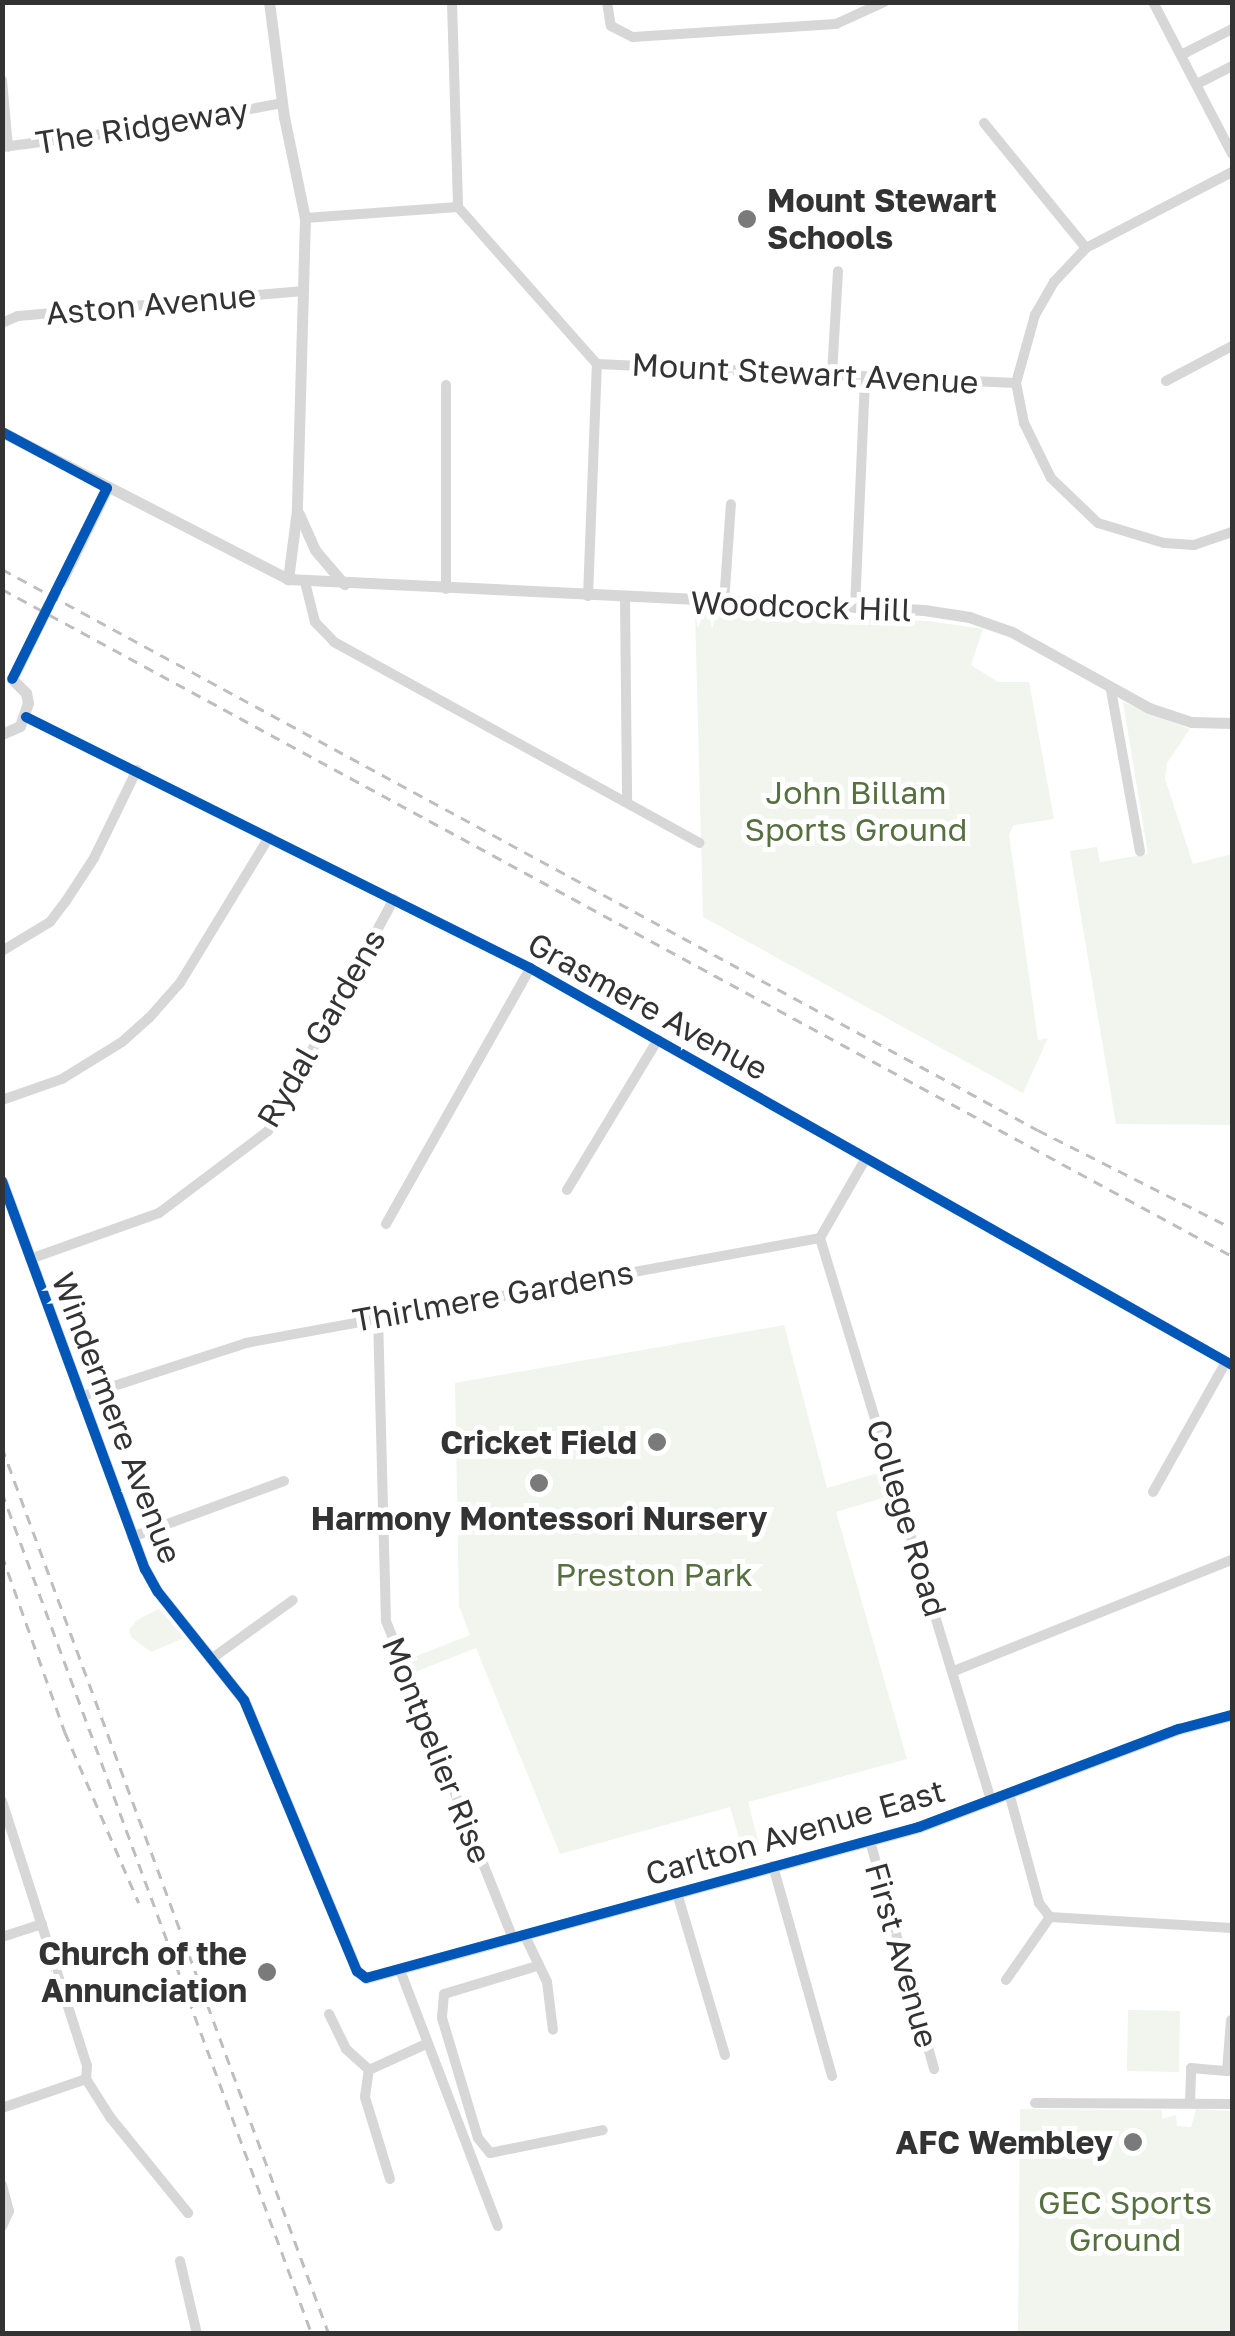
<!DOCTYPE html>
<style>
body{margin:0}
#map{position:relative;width:1235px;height:2336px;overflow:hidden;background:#fff;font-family:"Golos Text",sans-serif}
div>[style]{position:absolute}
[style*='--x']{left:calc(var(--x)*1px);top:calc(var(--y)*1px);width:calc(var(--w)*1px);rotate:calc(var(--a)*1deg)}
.green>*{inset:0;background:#f1f5ed;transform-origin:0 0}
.tertiary-tunnel>*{height:11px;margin-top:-5.5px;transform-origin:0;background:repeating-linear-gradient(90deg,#d6d6d6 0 11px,transparent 0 16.5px)}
.minor>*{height:10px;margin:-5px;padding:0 5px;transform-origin:5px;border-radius:5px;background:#d7d7d7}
.tertiary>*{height:11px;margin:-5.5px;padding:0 5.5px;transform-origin:5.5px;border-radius:5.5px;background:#d7d7d7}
.rail>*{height:2.5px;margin-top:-1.25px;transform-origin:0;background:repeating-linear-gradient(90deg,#bebebe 0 10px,transparent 0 18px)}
.cycleway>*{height:10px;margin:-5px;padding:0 5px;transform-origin:5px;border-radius:5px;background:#0057b8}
.dots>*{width:28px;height:28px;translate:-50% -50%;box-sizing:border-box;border:5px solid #fff;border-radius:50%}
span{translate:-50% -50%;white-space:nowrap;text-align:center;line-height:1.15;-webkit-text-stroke:10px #fff;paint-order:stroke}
.street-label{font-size:32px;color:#333}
.poi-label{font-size:32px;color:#333;font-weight:700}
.left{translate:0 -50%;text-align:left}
.right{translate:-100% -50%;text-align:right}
.park-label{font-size:32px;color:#56703f}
.frame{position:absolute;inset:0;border:5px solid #333;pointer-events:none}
</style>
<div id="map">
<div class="green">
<i style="clip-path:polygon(695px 612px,928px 621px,983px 629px,971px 665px,998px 682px,1029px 682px,1054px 819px,1014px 825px,1009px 834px,1038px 1040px,1048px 1038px,1023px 1093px,703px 917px)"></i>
<i style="clip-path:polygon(1123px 702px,1190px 729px,1167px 763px,1165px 779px,1193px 864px,1232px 854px,1232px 1125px,1116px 1124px,1070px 851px,1097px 847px,1100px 862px,1148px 854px)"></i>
<i style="clip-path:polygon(784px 1325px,827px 1488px,885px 1471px,892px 1495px,836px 1512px,907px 1759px,748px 1802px,763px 1860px,747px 1864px,730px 1807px,560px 1854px,476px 1648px,415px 1672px,409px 1659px,470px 1635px,459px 1606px,455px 1383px)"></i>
<i style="clip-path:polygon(159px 1609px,184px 1638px,151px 1652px,131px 1637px,129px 1630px,137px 1620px)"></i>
<i style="left:1128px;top:2010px;width:52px;height:61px;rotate:1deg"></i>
<i style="clip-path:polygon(1020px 2109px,1162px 2110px,1162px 2119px,1176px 2115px,1177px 2126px,1191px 2127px,1196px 2109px,1232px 2111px,1232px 2333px,1018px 2334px)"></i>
</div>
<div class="tertiary-tunnel">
<i style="--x:44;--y:614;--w:41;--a:-62.2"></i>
</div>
<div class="minor">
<i style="--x:452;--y:2;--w:205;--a:88.3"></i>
<i style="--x:607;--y:2;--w:24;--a:81"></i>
<i style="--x:611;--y:26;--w:25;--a:27"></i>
<i style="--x:633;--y:37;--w:203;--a:-3.7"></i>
<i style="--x:836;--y:24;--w:53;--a:-24.6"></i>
<i style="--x:1153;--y:2;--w:171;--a:62.5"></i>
<i style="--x:1181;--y:55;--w:57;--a:-27"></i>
<i style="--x:2;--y:80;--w:67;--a:84.9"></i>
<i style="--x:1197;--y:84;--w:39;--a:-27"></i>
<i style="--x:984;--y:123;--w:161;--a:50.8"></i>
<i style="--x:2;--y:147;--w:149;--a:-7.3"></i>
<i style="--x:150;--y:128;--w:134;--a:-10.7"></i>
<i style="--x:1232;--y:172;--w:165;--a:152.5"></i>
<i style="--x:1086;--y:248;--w:47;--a:133.3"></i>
<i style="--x:1054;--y:282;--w:38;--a:120"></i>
<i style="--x:1035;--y:315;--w:71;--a:105.6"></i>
<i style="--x:1016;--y:383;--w:41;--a:78.7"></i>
<i style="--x:1024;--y:423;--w:61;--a:63.9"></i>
<i style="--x:1051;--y:478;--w:65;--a:43.8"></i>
<i style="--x:1098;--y:523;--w:69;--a:16.9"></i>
<i style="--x:1164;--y:543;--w:30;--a:4"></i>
<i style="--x:1194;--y:545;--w:40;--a:-18.9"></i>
<i style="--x:305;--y:218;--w:153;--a:-4.1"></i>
<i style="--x:458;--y:207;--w:210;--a:48.5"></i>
<i style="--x:597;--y:364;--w:419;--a:2.6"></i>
<i style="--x:2;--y:323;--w:17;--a:-24"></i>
<i style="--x:18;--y:316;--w:284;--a:-5"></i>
<i style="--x:832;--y:375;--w:104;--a:-86.7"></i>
<i style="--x:1166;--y:381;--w:75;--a:-27.9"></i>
<i style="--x:446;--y:385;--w:204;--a:90"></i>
<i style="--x:305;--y:582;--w:41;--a:76"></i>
<i style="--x:315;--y:622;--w:28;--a:46"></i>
<i style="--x:334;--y:642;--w:417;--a:28.8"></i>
<i style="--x:588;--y:596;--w:232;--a:-87.8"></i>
<i style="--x:625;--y:599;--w:202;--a:89.4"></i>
<i style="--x:724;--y:603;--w:99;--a:-86"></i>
<i style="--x:855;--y:608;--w:231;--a:-87.5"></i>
<i style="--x:1111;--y:690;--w:164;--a:79.8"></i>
<i style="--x:26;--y:717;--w:563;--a:26.47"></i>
<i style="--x:530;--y:968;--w:806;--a:29.49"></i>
<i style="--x:2;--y:951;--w:56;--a:-31.1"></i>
<i style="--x:50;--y:922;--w:26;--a:-53"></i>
<i style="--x:66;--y:901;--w:51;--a:-56.9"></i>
<i style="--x:94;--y:858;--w:98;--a:-64"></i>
<i style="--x:2;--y:1100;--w:64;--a:-19.3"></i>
<i style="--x:62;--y:1079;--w:70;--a:-31.7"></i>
<i style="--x:122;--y:1042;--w:36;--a:-42"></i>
<i style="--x:149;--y:1018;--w:47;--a:-48.5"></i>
<i style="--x:180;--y:983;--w:171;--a:-58.6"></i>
<i style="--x:567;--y:1190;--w:176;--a:-58.9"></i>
<i style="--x:386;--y:1224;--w:294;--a:-60.6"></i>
<i style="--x:820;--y:1238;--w:587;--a:73.08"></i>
<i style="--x:30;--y:1259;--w:137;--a:-19.6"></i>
<i style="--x:159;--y:1213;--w:136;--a:-37"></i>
<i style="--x:268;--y:1131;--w:264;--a:-61.5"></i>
<i style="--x:378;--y:1316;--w:305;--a:88.5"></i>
<i style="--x:386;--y:1621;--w:342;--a:68.2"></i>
<i style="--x:80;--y:1397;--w:175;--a:-18"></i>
<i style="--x:246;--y:1343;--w:584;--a:-10.37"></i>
<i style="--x:820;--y:1238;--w:92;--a:-60.1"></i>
<i style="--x:1153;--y:1492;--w:149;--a:-60.7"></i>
<i style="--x:132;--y:1537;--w:162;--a:-20.2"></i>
<i style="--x:214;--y:1657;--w:97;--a:-35.8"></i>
<i style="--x:954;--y:1671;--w:299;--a:-21.8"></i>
<i style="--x:1009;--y:1793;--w:114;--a:74.7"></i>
<i style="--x:1039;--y:1903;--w:18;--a:52"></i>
<i style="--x:1050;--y:1917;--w:182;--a:3.5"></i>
<i style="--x:2;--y:1801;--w:278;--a:72.2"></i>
<i style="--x:87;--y:2066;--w:13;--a:94"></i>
<i style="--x:86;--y:2079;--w:45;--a:57.7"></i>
<i style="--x:110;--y:2117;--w:124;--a:50.9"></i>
<i style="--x:870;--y:1841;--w:237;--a:74.3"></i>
<i style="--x:773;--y:1866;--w:218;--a:74.3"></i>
<i style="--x:677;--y:1893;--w:169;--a:73.5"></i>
<i style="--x:525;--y:1936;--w:51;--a:64.4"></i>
<i style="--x:547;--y:1982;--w:48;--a:82.9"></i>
<i style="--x:2;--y:1937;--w:42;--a:-18"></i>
<i style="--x:537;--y:1966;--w:97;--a:163.2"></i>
<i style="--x:444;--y:1994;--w:24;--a:95"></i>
<i style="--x:442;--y:2018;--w:125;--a:73.3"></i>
<i style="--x:478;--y:2138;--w:19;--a:51"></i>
<i style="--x:490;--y:2153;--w:115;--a:-11.5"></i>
<i style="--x:400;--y:1970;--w:274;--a:69.1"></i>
<i style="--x:1006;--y:1980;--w:77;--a:-55.1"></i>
<i style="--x:329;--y:2014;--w:39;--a:64"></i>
<i style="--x:346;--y:2049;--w:31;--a:42"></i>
<i style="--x:1035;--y:2103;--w:197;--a:0.3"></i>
<i style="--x:1190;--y:2103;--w:35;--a:-88"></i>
<i style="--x:1191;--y:2068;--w:36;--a:5"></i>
<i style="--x:1227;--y:2071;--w:51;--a:-85.5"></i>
<i style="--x:2;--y:2108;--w:89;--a:-19"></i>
<i style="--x:390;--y:2179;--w:86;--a:-107"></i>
<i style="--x:365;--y:2097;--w:27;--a:-82"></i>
<i style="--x:369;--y:2070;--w:63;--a:-24.5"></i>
<i style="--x:2;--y:2185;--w:27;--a:75"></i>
<i style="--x:9;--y:2211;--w:17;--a:114"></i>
<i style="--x:180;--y:2261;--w:75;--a:76.9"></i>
</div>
<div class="tertiary">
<i style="--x:269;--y:2;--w:116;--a:82.6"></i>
<i style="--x:284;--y:117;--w:103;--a:78.3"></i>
<i style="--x:305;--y:218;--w:292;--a:91.6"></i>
<i style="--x:297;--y:510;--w:70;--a:97.4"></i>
<i style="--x:2;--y:432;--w:322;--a:27.2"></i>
<i style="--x:288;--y:579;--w:637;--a:2.79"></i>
<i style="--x:924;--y:610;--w:46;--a:8.8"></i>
<i style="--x:969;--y:617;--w:46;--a:19.2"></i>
<i style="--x:1012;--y:632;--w:157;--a:29"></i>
<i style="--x:1149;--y:708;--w:44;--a:18.4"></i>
<i style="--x:1191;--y:722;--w:41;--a:1.4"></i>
<i style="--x:299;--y:514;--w:39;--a:66"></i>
<i style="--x:315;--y:550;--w:45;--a:49.5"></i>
<i style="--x:63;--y:578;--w:100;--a:-63.9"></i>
<i style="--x:12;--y:679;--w:72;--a:-63.8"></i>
<i style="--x:2;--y:734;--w:20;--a:-24"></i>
<i style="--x:20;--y:726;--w:24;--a:-71"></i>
<i style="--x:28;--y:703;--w:10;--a:-101"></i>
<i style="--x:26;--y:693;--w:20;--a:-135"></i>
<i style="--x:2;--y:1181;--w:414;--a:69.8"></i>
<i style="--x:145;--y:1569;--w:26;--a:61"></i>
<i style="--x:158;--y:1592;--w:138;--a:51.5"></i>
<i style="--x:244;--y:1700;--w:294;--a:67.4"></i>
<i style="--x:357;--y:1971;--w:11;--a:38"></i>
<i style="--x:366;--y:1978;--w:573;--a:-15.27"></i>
<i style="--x:919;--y:1827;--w:278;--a:-20.7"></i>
<i style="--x:1179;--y:1729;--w:55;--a:-14.8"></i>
</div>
<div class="rail">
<i style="--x:2;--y:569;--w:1178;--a:28.44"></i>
<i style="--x:1038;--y:1130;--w:217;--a:26.8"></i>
<i style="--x:2;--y:589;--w:1399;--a:28.47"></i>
<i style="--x:2;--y:1447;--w:945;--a:69.76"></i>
<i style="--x:2;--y:1492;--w:897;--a:69.79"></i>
<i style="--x:2;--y:1555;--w:188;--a:70.4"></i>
<i style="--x:65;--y:1732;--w:186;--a:66.6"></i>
</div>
<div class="cycleway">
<i style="--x:2;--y:432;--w:119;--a:28.1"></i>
<i style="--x:107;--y:488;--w:213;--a:116.4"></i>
<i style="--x:26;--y:717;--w:563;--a:26.47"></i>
<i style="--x:530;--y:968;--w:806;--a:29.49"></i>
<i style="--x:2;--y:1181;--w:414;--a:69.8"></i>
<i style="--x:145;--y:1569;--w:26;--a:61"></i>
<i style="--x:158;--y:1592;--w:138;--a:51.5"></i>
<i style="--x:244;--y:1700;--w:294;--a:67.4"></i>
<i style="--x:357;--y:1971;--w:11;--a:38"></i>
<i style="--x:366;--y:1978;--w:573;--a:-15.27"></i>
<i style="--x:919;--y:1827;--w:278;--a:-20.7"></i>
<i style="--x:1179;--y:1729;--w:55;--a:-14.8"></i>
</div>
<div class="dots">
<i style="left:747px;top:219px;background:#7a7a7a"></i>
<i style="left:657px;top:1442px;background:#7a7a7a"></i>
<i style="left:539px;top:1483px;background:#7a7a7a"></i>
<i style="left:267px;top:1972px;background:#7a7a7a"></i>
<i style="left:1133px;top:2142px;background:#7a7a7a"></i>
</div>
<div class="street-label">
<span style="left:142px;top:126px;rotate:-9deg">The Ridgeway</span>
<span style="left:151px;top:304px;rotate:-5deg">Aston Avenue</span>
<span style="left:805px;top:373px;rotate:3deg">Mount Stewart Avenue</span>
<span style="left:801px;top:606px;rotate:2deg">Woodcock Hill</span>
<span style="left:648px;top:1006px;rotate:29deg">Grasmere Avenue</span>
<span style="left:321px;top:1028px;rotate:-60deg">Rydal Gardens</span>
<span style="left:493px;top:1296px;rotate:-10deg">Thirlmere Gardens</span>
<span style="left:117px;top:1418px;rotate:69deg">Windermere Avenue</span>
<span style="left:907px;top:1518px;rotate:73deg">College Road</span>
<span style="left:437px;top:1750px;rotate:68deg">Montpelier Rise</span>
<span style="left:795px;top:1832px;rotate:-16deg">Carlton Avenue East</span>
<span style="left:902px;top:1955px;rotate:74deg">First Avenue</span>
</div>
<div class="poi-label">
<span class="left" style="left:767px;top:219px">Mount Stewart<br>Schools</span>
<span class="right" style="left:637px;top:1442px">Cricket Field</span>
<span style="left:539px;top:1518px">Harmony Montessori Nursery</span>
<span class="right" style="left:247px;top:1972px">Church of the<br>Annunciation</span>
<span class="right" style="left:1113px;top:2142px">AFC Wembley</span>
</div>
<div class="park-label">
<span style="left:856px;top:811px">John Billam<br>Sports Ground</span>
<span style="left:654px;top:1574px">Preston Park</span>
<span style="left:1125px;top:2221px">GEC Sports<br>Ground</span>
</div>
<div class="frame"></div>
</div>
